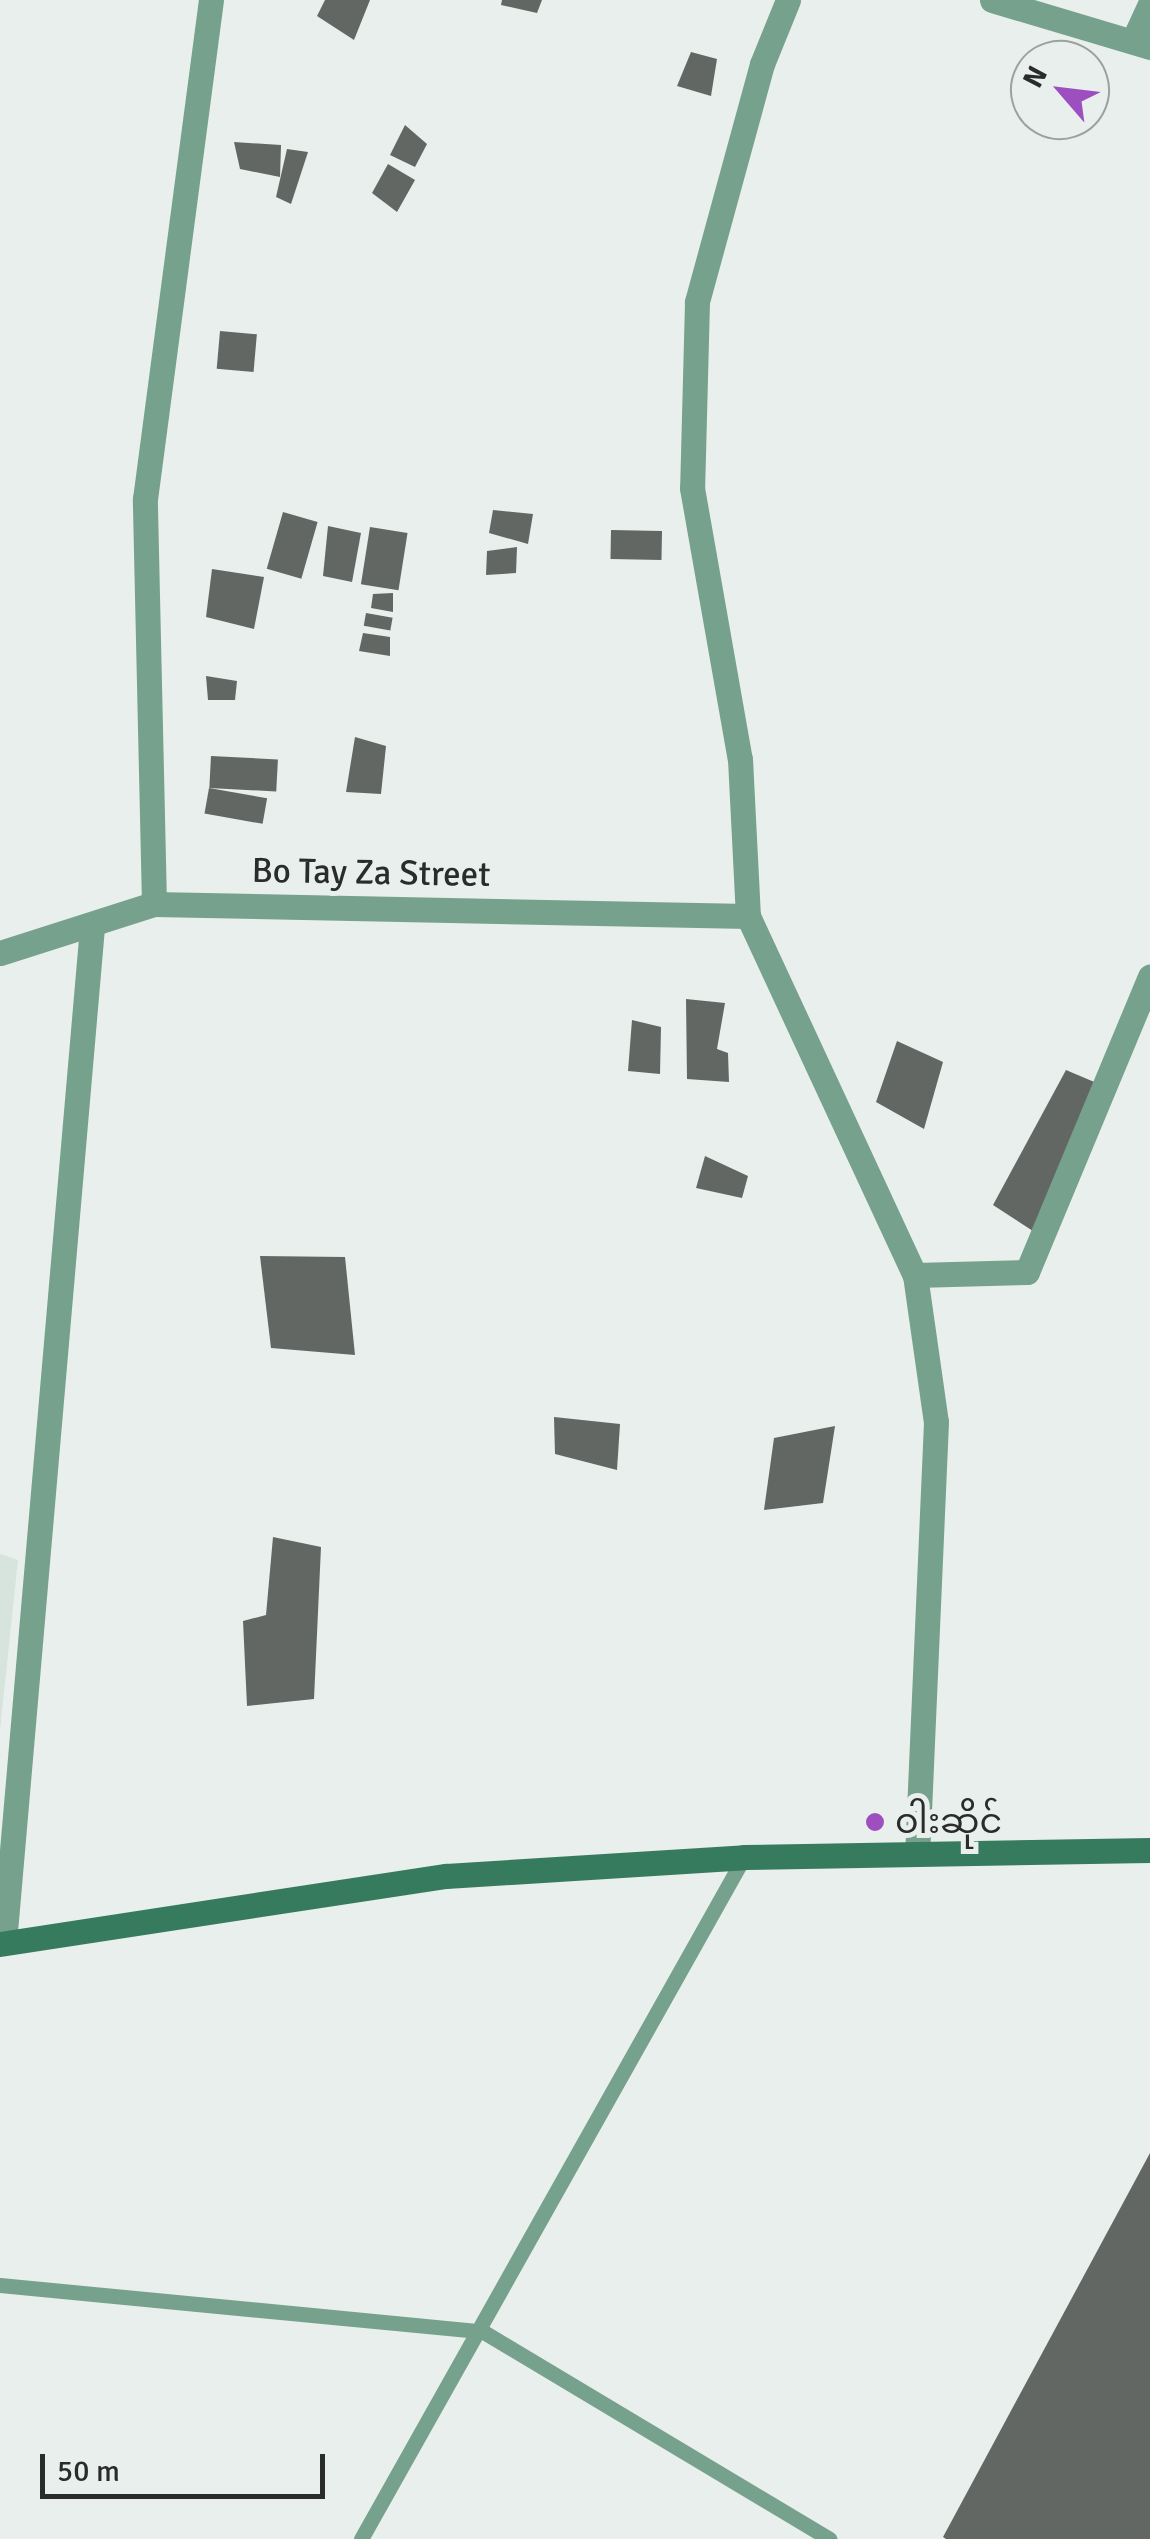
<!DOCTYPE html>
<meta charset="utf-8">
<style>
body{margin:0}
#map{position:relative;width:1150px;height:2539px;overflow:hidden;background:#e9efec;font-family:Signika,"Noto Sans Myanmar",sans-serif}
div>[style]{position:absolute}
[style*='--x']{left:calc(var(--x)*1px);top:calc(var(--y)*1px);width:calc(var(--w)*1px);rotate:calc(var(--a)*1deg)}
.built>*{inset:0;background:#d6e4dd}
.building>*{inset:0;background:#626764;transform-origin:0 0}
.lane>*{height:15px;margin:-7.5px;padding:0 7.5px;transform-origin:7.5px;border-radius:7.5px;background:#76a18d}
.street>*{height:25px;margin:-12.5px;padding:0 12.5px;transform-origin:12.5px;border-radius:12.5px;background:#76a18d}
.secondary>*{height:25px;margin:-12.5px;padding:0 12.5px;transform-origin:12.5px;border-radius:12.5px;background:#377b5f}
.dots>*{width:28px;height:28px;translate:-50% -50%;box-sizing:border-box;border:5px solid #e9efec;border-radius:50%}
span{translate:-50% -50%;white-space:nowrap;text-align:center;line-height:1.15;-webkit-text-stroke:10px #e9efec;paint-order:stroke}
.street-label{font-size:35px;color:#292c2a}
.poi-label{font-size:35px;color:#292c2a}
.left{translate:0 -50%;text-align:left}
.north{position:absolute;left:1010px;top:40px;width:100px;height:100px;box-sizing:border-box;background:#e9efec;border:2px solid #9ca19e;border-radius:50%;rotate:298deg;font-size:28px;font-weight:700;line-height:40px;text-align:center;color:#292c2a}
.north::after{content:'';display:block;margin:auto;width:35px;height:45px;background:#9d4fc0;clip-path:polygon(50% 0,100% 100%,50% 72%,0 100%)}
.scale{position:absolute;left:40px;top:2454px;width:285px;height:45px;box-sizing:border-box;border:5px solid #292c2a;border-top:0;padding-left:12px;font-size:30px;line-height:35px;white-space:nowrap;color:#292c2a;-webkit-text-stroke:8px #e9efec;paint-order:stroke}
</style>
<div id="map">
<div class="built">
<i style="clip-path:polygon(0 1554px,18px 1560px,0 1730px)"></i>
</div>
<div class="building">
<i style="clip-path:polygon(325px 0,370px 0,354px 40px,317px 16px)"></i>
<i style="clip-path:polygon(502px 0,542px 0,537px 13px,501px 5px)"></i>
<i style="clip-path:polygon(691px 52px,717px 59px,711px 96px,677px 86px)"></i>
<i style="clip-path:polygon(405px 125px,427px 144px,415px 167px,390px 155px)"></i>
<i style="clip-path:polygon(234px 142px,281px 145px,280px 177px,240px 169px)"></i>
<i style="clip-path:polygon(287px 149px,308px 152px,291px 204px,276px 197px)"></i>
<i style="clip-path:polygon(388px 164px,415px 180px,397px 212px,372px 193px)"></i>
<i style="left:220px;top:331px;width:37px;height:38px;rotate:5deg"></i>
<i style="clip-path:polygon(493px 510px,533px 514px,528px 544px,489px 533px)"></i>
<i style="left:283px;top:512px;width:36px;height:59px;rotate:16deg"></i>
<i style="clip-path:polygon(328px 526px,361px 533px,352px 582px,323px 576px)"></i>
<i style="left:370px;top:527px;width:38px;height:58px;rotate:9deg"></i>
<i style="left:611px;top:530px;width:51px;height:29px;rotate:1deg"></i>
<i style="clip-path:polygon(517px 547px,516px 573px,486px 575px,487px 551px)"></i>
<i style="clip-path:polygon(212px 569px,264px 577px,254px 629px,206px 617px)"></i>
<i style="clip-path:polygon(393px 593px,393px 612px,371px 608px,373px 594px)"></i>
<i style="left:366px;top:613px;width:27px;height:13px;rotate:10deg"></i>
<i style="clip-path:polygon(363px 633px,390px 637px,390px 656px,359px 651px)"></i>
<i style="clip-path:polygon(206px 676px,237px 681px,235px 700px,208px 700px)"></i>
<i style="clip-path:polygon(355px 737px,386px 746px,381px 794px,346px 792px)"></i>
<i style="left:211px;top:756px;width:67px;height:32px;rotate:3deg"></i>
<i style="left:209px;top:788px;width:59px;height:26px;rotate:10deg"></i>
<i style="clip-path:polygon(686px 999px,725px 1003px,717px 1049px,728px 1053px,729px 1082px,687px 1079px)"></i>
<i style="clip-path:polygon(632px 1020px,661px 1027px,660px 1074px,628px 1071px)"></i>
<i style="clip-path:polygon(897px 1041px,943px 1062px,924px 1129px,876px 1102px)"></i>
<i style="clip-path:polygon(1066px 1070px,1099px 1084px,1036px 1233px,993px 1205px)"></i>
<i style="clip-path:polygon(705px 1156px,748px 1176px,742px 1198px,696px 1188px)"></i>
<i style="clip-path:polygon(260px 1256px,345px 1257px,355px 1355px,271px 1348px)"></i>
<i style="clip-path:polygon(554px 1417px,620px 1424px,617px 1470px,555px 1454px)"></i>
<i style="clip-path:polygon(835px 1426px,823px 1503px,764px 1510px,774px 1438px)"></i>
<i style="clip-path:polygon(273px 1537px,321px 1547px,314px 1699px,247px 1706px,243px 1621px,266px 1615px)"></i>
<i style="clip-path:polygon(1150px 2153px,1150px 2539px,946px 2539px,943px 2537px)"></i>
</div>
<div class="lane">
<i style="--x:0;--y:2285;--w:484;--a:5.5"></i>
<i style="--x:482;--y:2331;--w:405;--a:30.9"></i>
<i style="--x:361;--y:2539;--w:782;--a:-60.68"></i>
</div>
<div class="street">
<i style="--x:788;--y:0;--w:69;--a:112.1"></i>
<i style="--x:762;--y:64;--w:247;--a:105.3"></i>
<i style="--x:697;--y:302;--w:186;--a:91.5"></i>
<i style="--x:692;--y:488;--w:275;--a:80"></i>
<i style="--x:740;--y:759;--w:157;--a:87.1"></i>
<i style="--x:748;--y:916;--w:396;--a:65.1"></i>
<i style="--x:915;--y:1275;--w:148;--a:81.9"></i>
<i style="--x:936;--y:1422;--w:431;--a:92.5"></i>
<i style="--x:992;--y:0;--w:165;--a:16.6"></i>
<i style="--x:1133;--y:41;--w:41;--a:-65.3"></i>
<i style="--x:154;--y:904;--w:405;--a:-91.3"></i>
<i style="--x:145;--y:499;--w:503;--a:-82.47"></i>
<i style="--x:0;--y:953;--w:162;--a:-17.7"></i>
<i style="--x:154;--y:904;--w:594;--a:1.16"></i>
<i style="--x:915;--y:1275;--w:112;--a:-1.5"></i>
<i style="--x:1027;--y:1272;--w:320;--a:-67.4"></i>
<i style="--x:4;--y:1943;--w:1021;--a:-85.05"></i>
</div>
<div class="secondary">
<i style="--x:0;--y:1944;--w:451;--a:-8.7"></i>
<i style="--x:446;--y:1876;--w:299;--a:-3.6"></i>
<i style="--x:744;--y:1857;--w:406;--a:-1"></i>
</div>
<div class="dots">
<i style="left:875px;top:1822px;background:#9d4fc0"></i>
</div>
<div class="street-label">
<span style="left:371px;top:873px;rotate:1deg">Bo Tay Za Street</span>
</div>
<div class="poi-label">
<span class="left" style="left:895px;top:1822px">ဝါးဆိုင်</span>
</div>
<div class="north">N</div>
<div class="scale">50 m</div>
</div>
